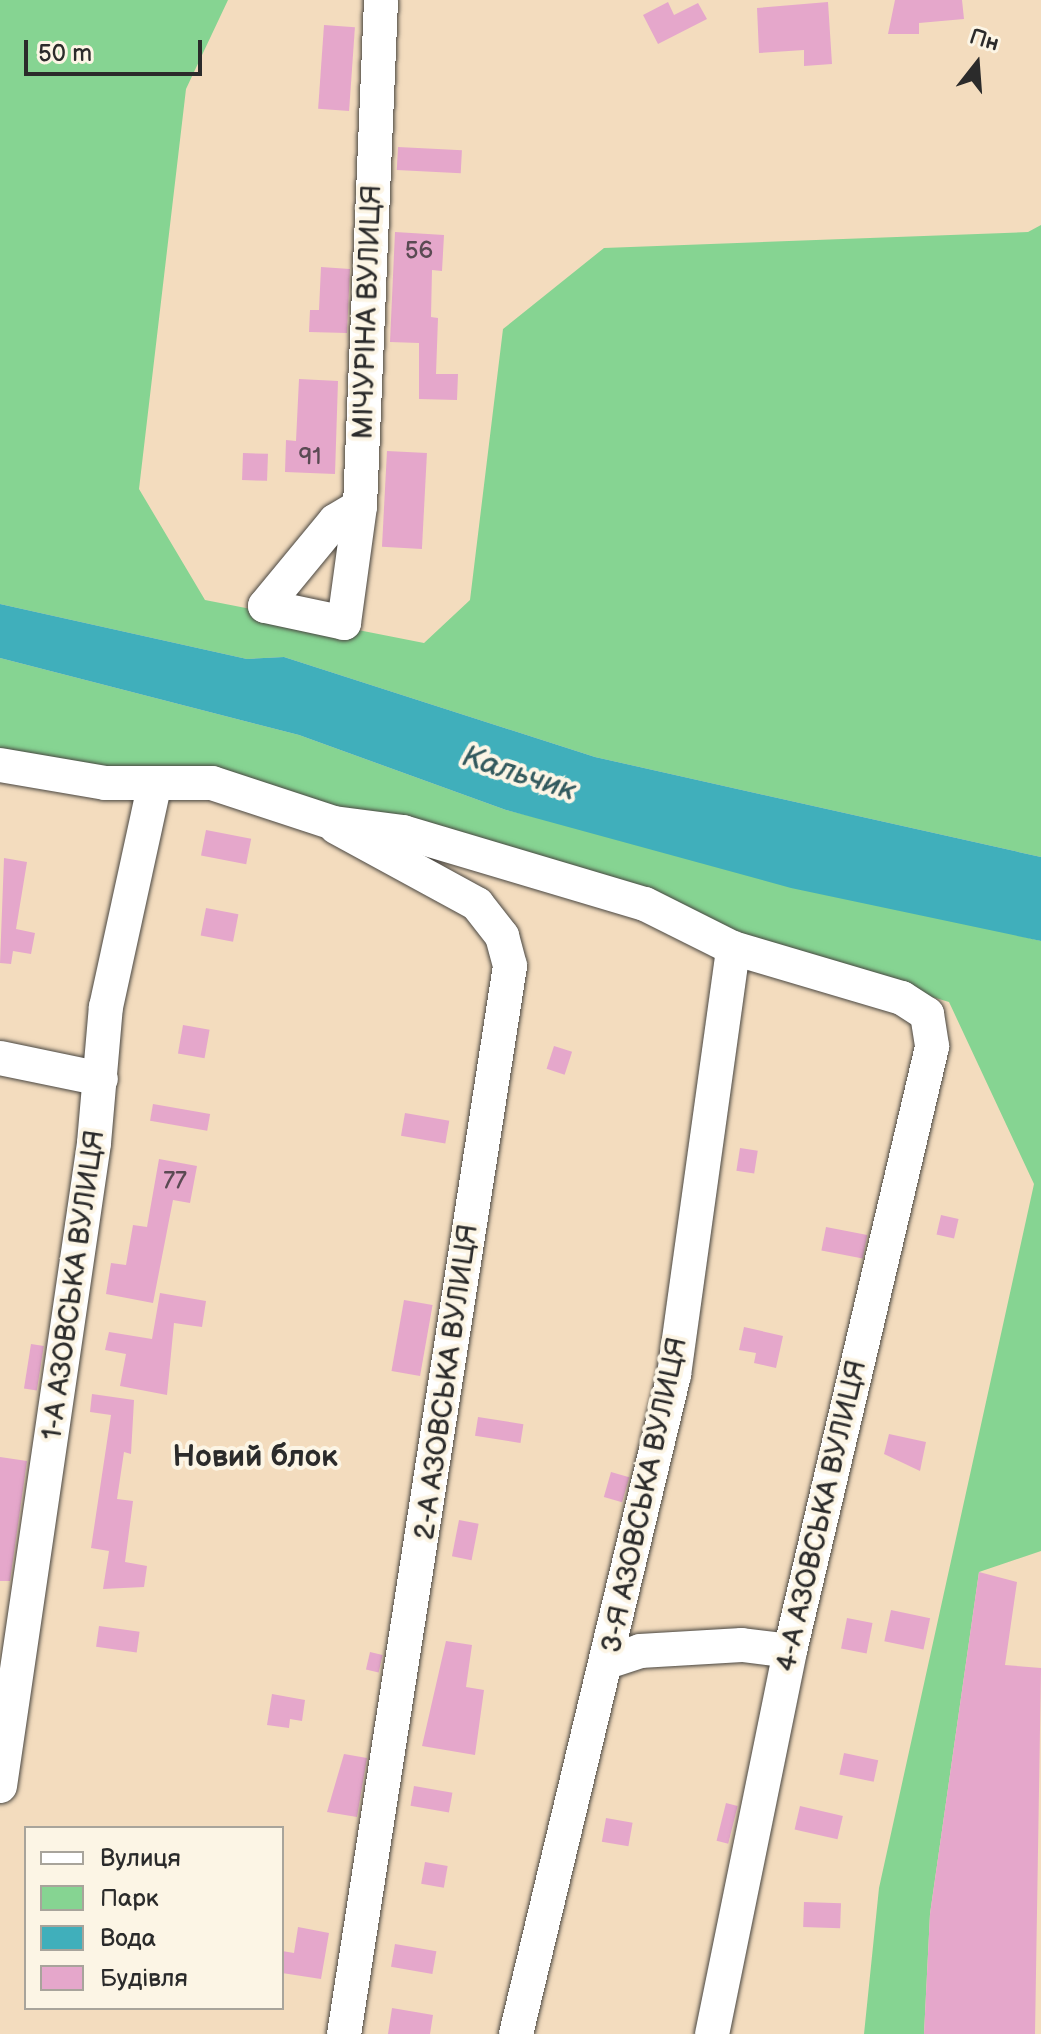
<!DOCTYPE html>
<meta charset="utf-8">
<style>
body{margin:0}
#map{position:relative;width:1041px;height:2034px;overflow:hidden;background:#f3dcbe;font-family:"Balsamiq Sans",sans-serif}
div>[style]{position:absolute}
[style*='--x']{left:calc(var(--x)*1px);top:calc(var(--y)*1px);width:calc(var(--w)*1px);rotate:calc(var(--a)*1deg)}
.green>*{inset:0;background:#86d492}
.water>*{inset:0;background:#40afbb}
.building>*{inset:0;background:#e5a7cb;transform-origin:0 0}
.roads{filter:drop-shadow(0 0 2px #494641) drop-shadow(0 0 2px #494641)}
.minor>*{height:34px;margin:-17px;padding:0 17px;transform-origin:17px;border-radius:17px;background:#fff}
span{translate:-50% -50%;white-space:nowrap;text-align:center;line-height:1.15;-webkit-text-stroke:8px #fcf5e5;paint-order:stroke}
.number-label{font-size:24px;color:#5a4a53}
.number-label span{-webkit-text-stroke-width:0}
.street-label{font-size:28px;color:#2b2b2b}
.water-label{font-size:30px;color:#32595d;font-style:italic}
.neighbourhood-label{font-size:30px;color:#2b2b2b;font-weight:700}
.legend{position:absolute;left:24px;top:1826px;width:260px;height:184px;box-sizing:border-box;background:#fcf5e5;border:2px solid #a8a49b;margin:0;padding:10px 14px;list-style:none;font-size:24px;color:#2b2b2b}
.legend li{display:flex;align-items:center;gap:16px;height:40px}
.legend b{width:40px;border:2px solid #a8a49b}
.north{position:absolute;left:937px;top:24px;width:80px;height:80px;-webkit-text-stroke:6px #fcf5e5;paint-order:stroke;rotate:17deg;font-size:22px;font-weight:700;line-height:32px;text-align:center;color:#2b2b2b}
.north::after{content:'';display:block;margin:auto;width:28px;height:36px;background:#2b2b2b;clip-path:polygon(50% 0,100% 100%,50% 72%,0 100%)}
.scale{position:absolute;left:24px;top:40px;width:178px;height:36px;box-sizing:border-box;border:4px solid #2b2b2b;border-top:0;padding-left:10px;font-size:24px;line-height:28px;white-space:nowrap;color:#2b2b2b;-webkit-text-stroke:6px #fcf5e5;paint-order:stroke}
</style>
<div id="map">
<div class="green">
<i style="clip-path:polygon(0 0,228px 0,186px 89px,139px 489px,205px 600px,424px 643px,470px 600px,503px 329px,604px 248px,1028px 232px,1041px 225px,1041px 857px,595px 757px,284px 657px,247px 659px,0 604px)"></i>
<i style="clip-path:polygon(0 658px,299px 735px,506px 810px,1041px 941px,1041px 1551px,979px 1572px,930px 1914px,924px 2034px,864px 2034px,879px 1888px,1034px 1184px,949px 1002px,743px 940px,102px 770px,0 749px)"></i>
</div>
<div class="water">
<i style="clip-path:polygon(0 604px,247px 659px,284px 657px,595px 757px,1041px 857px,1041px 941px,791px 888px,506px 810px,299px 735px,0 658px)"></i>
</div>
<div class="building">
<i style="clip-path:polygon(895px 0,962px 0,964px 19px,919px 23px,919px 34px,888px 34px)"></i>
<i style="clip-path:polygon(668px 2px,674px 15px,698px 3px,707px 19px,658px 44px,643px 15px)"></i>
<i style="clip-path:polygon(828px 2px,832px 64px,804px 66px,804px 50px,759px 53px,757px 8px)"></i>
<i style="left:324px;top:25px;width:31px;height:84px;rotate:4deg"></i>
<i style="left:398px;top:147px;width:64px;height:23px;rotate:3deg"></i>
<i style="clip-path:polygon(395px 232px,444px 235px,442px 271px,432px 270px,431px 317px,438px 318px,436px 374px,458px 374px,457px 400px,419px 399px,419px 343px,390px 342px)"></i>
<i style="clip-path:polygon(321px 267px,350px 269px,347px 333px,309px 332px,310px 310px,319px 310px)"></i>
<i style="clip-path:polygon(299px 379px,338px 381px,335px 474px,285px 472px,286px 440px,296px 441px)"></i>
<i style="left:387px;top:451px;width:40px;height:96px;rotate:3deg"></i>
<i style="left:243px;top:453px;width:25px;height:27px;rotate:2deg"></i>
<i style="left:206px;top:830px;width:46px;height:26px;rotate:11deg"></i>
<i style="clip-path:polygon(4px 858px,27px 862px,16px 929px,35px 933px,31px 954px,13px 951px,11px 964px,0 963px)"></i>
<i style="left:206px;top:908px;width:33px;height:28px;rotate:11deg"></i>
<i style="left:183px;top:1025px;width:27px;height:29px;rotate:10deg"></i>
<i style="left:554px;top:1046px;width:19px;height:24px;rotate:18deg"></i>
<i style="left:153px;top:1104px;width:58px;height:17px;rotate:10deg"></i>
<i style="left:405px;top:1113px;width:45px;height:23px;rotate:10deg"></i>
<i style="left:740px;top:1148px;width:18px;height:23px;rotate:9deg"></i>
<i style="clip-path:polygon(159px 1159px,197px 1166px,190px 1203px,173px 1200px,153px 1303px,106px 1294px,111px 1263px,126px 1265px,133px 1225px,147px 1227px)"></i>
<i style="left:941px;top:1215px;width:18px;height:20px;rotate:13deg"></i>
<i style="left:826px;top:1227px;width:42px;height:24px;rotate:11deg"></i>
<i style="clip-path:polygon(160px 1293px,206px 1301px,202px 1327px,174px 1323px,167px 1395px,120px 1386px,126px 1354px,105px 1350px,109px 1332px,152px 1339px)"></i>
<i style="left:404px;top:1300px;width:29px;height:72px;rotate:10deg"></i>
<i style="clip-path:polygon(744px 1327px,783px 1336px,776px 1368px,754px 1363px,756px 1353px,739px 1350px)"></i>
<i style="left:31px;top:1344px;width:13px;height:45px;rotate:9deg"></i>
<i style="clip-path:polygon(92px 1394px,134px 1400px,131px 1454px,124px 1452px,117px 1499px,133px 1501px,125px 1562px,147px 1566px,144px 1587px,103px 1589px,109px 1551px,91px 1548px,111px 1415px,90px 1412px)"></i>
<i style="left:478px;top:1417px;width:46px;height:19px;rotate:9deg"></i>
<i style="clip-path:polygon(889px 1434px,926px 1442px,920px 1471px,884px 1454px)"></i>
<i style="clip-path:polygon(0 1457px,27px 1461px,10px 1581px,0 1581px)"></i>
<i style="left:611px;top:1472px;width:19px;height:26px;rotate:16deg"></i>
<i style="left:459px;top:1520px;width:20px;height:37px;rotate:11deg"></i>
<i style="clip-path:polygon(979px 1572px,1017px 1582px,1005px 1665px,1041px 1668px,1035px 2034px,924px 2034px,930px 1914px)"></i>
<i style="left:891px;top:1610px;width:40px;height:32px;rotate:12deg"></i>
<i style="left:847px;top:1618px;width:26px;height:31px;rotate:11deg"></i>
<i style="left:99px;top:1626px;width:41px;height:21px;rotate:8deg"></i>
<i style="clip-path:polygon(446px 1641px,472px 1645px,466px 1687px,484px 1690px,475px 1755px,422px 1746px)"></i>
<i style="left:370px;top:1652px;width:13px;height:18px;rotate:13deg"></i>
<i style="clip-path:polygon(272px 1694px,305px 1700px,302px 1721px,290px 1719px,289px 1728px,267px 1725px)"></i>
<i style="left:844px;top:1753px;width:35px;height:22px;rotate:12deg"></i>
<i style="clip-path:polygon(344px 1754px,367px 1758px,357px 1817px,327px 1812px)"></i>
<i style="left:414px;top:1786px;width:39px;height:20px;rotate:10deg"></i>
<i style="left:726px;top:1803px;width:12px;height:39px;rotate:14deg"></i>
<i style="left:800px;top:1806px;width:44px;height:24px;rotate:13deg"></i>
<i style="left:606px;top:1818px;width:27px;height:24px;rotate:10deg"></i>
<i style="left:425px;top:1862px;width:23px;height:22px;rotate:10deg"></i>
<i style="left:804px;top:1902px;width:37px;height:25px;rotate:2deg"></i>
<i style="clip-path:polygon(298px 1927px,329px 1933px,321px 1979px,282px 1973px,282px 1951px,294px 1953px)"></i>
<i style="left:395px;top:1944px;width:42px;height:23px;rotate:10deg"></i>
<i style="clip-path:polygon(392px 2008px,433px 2015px,430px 2034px,388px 2034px)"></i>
</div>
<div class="roads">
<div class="minor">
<i style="--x:360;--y:506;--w:29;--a:149"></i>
<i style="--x:335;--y:521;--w:110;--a:129.5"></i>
<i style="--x:265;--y:606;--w:81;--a:12.1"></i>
<i style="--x:344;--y:623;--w:118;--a:-82.2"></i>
<i style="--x:360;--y:506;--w:506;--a:-87.62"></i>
<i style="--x:0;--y:765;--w:107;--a:9.7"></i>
<i style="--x:105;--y:783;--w:107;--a:0"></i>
<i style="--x:212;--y:783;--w:128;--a:18.2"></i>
<i style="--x:334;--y:823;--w:70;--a:7.4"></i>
<i style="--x:403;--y:832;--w:252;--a:16.6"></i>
<i style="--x:645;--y:904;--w:98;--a:26.6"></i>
<i style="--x:733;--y:948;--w:176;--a:16.5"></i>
<i style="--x:902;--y:998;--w:30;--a:33"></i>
<i style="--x:927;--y:1014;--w:33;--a:81"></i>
<i style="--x:932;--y:1047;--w:620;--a:103.23"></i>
<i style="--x:790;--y:1651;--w:391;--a:101.5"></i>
<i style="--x:336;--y:827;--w:161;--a:28.6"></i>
<i style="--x:477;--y:904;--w:41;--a:52"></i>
<i style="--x:502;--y:936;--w:31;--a:75"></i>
<i style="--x:510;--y:966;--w:1081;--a:98.83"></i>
<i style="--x:0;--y:1058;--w:103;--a:11.7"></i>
<i style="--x:610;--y:1661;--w:32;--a:-18"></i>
<i style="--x:640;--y:1651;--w:102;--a:-3.4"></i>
<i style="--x:742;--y:1645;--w:48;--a:7.1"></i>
<i style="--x:0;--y:1786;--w:650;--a:-81.68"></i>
<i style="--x:94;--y:1143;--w:137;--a:-85"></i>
<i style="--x:106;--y:1007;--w:226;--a:-77.7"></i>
<i style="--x:516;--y:2034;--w:678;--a:-76.52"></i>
<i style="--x:674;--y:1375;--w:431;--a:-82.1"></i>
</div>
</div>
<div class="number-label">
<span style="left:419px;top:251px">56</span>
<span style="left:310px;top:457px">91</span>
<span style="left:175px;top:1181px">77</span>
</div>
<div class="street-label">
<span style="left:368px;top:312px;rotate:-88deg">МІЧУРІНА ВУЛИЦЯ</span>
<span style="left:74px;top:1285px;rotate:-82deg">1-А АЗОВСЬКА ВУЛИЦЯ</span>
<span style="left:447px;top:1382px;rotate:-82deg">2-А АЗОВСЬКА ВУЛИЦЯ</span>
<span style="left:645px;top:1495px;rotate:-78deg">3-Я АЗОВСЬКА ВУЛИЦЯ</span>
<span style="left:822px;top:1516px;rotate:-77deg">4-А АЗОВСЬКА ВУЛИЦЯ</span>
</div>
<div class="water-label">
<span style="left:519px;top:774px;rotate:18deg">Кальчик</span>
</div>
<div class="neighbourhood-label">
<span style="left:255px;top:1457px">Новий блок</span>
</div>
<ul class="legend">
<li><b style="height:10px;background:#fff"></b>Вулиця</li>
<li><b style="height:22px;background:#86d492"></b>Парк</li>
<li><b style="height:22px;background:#40afbb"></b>Вода</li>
<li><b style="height:22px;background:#e5a7cb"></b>Будівля</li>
</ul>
<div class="north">Пн</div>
<div class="scale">50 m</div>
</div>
